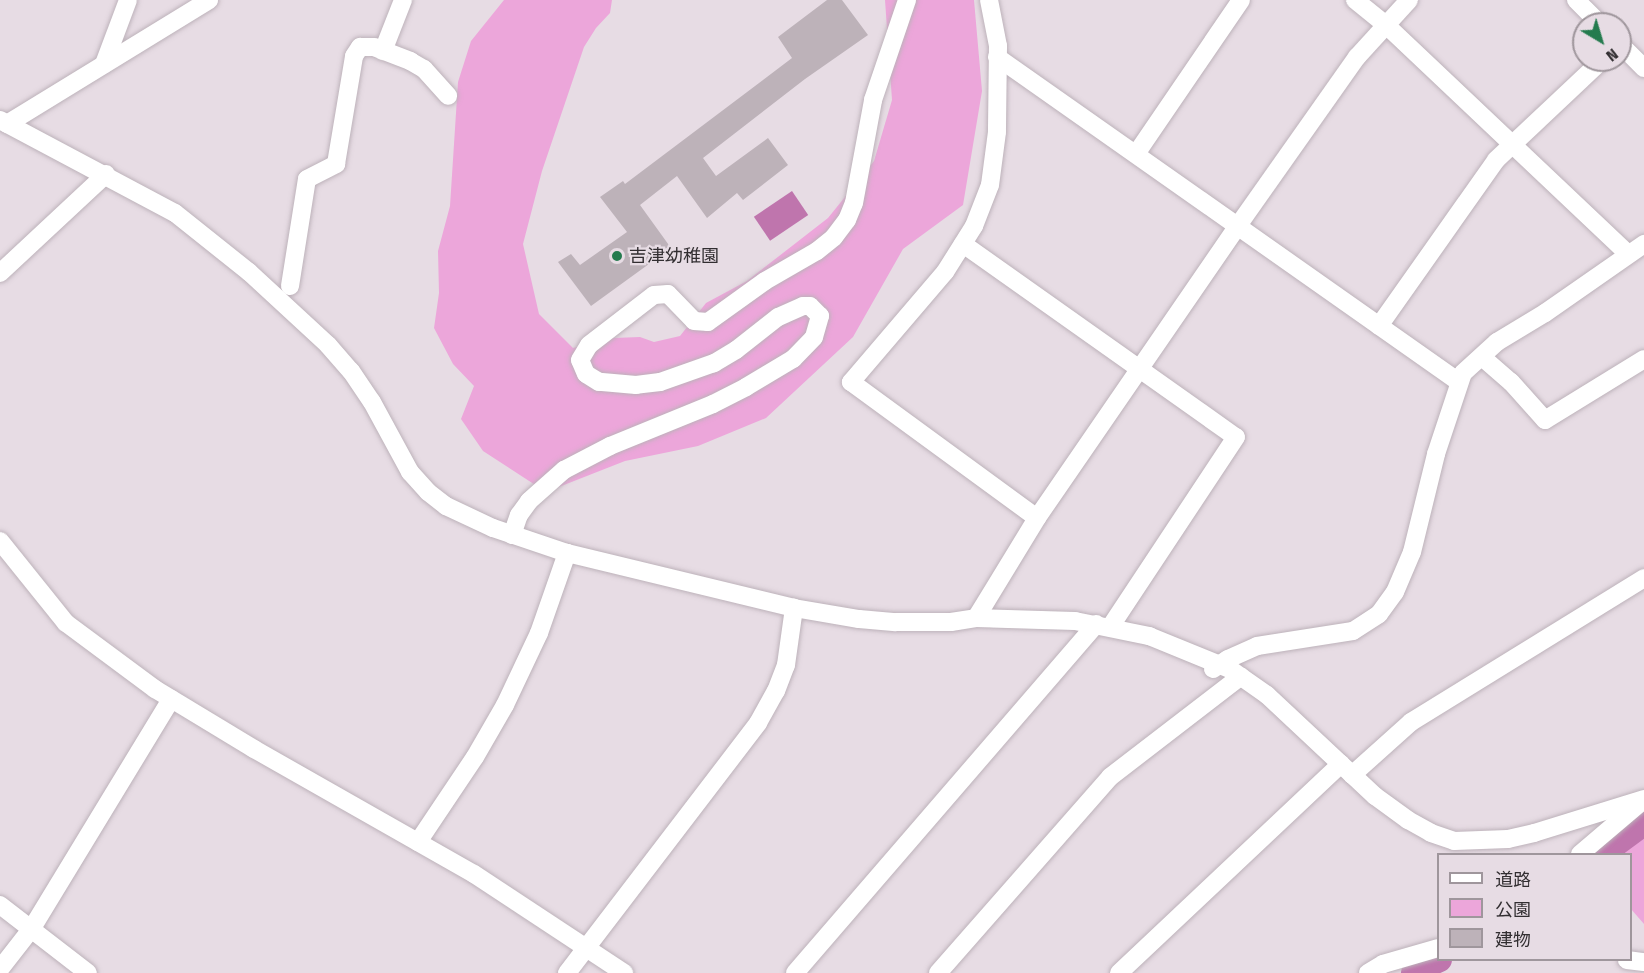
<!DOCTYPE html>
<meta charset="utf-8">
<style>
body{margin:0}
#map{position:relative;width:1644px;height:973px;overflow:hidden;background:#e7dce4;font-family:"Fira Sans Condensed","Noto Sans JP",sans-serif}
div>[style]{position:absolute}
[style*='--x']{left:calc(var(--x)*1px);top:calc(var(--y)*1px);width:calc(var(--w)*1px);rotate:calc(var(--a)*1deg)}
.green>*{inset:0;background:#eca6da}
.water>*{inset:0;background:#bf75ad;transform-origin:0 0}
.river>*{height:24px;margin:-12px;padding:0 12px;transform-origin:12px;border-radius:12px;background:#bf75ad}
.building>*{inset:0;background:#bdb2b9}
.roads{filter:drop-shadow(0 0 2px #bdb2ba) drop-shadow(0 0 2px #bdb2ba)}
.minor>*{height:18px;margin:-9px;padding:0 9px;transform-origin:9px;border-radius:9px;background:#fff}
.dots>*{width:16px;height:16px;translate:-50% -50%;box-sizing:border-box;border:3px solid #e7dce4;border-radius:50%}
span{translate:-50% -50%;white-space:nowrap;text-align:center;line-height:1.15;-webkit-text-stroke:4.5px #e7dce4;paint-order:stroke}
.poi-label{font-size:18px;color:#322e31}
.left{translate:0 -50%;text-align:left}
.legend{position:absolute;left:1437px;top:853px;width:195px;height:108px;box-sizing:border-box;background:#e7dce4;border:2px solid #9f969c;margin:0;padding:8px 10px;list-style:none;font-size:18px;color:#322e31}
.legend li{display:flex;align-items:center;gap:12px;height:30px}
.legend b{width:30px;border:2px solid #9f969c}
.north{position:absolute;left:1572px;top:12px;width:60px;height:60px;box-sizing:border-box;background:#e7dce4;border:2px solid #9f969c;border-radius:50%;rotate:142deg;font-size:16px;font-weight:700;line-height:24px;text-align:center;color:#322e31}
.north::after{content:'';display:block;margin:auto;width:21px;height:27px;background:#247b4e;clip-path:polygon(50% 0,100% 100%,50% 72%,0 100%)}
</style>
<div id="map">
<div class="green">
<i style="clip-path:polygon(504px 0,612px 0,610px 13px,596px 28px,584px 47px,542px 171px,523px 244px,539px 314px,573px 348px,614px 338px,640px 337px,654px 342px,680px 336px,706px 303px,747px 281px,828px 218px,874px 161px,892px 100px,885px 0,974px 0,982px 91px,963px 205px,903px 249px,853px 337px,766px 418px,698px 446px,625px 461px,546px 492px,483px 451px,461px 419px,474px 386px,453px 364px,434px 328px,439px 293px,438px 251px,450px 206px,458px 82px,471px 41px)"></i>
<i style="clip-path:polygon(1644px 812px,1644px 924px,1631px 909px,1630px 854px,1590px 854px)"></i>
</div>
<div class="water">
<i style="left:792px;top:191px;width:29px;height:46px;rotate:56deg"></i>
</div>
<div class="river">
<i style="--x:1603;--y:854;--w:51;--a:-36.2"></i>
<i style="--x:1413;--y:973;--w:30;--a:-26"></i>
</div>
<div class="building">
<i style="clip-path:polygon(827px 0,842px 0,868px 35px,805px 79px,703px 158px,716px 176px,768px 138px,788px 165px,743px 200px,737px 193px,707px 218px,677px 176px,640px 205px,671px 248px,591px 306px,558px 262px,571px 254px,580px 265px,627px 232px,600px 197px,623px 181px,625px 184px,792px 58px,778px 37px)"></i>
</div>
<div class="roads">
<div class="minor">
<i style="--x:989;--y:0;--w:47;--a:78.9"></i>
<i style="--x:998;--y:46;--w:86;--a:90.7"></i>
<i style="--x:997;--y:132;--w:53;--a:97.5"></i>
<i style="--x:990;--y:185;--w:44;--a:111.3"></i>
<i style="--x:974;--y:226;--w:54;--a:122.2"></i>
<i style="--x:945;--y:272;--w:145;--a:130.5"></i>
<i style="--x:851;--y:382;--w:230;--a:36.2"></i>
<i style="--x:1355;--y:0;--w:38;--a:39"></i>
<i style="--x:1385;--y:24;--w:335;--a:43.4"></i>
<i style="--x:1576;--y:0;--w:34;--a:45"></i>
<i style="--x:1620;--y:44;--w:34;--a:45"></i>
<i style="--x:383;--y:51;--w:55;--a:-68.6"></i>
<i style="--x:997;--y:57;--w:565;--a:35.12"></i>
<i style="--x:104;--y:64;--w:68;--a:-69.4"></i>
<i style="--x:0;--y:120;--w:198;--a:28"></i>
<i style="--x:175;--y:213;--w:95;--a:38.6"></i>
<i style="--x:249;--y:272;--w:108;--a:42.7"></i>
<i style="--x:328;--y:345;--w:35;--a:49"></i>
<i style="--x:351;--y:371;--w:37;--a:56"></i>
<i style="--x:372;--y:402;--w:80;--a:61.5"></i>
<i style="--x:410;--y:472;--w:27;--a:48"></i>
<i style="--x:428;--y:492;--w:23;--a:38"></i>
<i style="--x:446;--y:506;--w:52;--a:25.1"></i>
<i style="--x:493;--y:528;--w:78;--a:18.7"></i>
<i style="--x:567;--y:553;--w:234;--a:13.6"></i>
<i style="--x:794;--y:608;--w:66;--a:9.6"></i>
<i style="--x:859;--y:619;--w:37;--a:5"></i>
<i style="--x:896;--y:622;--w:55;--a:0"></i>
<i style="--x:951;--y:622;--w:25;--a:-9"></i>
<i style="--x:976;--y:618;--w:99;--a:1.7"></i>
<i style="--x:1075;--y:621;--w:76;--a:11.5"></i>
<i style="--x:1149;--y:636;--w:87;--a:22.2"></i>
<i style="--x:1230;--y:669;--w:45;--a:35.1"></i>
<i style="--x:1267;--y:695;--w:148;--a:43.1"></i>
<i style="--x:1375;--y:796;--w:41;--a:36"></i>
<i style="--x:1408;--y:820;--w:26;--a:29"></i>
<i style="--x:1431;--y:833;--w:24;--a:19"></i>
<i style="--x:1454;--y:841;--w:54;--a:-2.1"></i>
<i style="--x:1508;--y:839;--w:27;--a:-13"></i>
<i style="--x:1534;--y:833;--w:115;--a:-17.2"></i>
<i style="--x:7;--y:124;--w:237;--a:-31.5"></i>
<i style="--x:1136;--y:154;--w:186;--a:-55.7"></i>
<i style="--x:963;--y:244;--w:334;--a:35.3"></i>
<i style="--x:1236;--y:437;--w:227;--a:123.5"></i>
<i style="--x:0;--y:273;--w:145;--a:-43"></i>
<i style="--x:290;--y:286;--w:108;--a:-81"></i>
<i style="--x:307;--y:179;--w:33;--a:-27"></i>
<i style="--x:336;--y:164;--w:109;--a:-80.5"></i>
<i style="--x:354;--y:56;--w:11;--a:-56"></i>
<i style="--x:360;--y:47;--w:14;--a:0"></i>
<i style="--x:374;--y:47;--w:39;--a:21"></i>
<i style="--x:410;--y:61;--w:16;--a:30"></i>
<i style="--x:424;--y:69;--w:36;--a:48"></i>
<i style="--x:1379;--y:326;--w:203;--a:-54.8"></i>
<i style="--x:1496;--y:160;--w:146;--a:-43.3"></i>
<i style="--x:1482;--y:357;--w:38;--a:41"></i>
<i style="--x:1511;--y:382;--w:51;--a:48.2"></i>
<i style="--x:1545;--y:420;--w:116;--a:-31.6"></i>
<i style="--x:512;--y:535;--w:21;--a:-71"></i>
<i style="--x:519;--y:515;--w:17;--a:-54"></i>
<i style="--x:529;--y:501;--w:47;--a:-41.5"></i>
<i style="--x:564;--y:470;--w:52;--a:-27.6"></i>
<i style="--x:610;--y:446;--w:111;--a:-22.2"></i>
<i style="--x:713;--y:404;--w:37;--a:-27"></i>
<i style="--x:746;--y:387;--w:55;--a:-30.8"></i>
<i style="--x:793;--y:359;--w:30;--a:-46"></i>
<i style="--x:814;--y:337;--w:22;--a:-74"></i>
<i style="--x:820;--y:316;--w:14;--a:-135"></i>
<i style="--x:810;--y:306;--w:7;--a:180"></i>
<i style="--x:803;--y:306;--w:27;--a:156"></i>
<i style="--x:778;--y:317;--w:53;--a:141.8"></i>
<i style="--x:736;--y:350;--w:26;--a:149"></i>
<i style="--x:714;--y:363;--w:57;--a:160.6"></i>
<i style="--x:660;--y:382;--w:24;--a:173"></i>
<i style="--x:636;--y:385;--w:37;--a:-175"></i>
<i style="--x:599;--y:382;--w:15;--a:-148"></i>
<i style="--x:586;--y:374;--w:15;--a:-113"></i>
<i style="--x:580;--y:360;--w:17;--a:-59"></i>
<i style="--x:589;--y:345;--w:82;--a:-37.6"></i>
<i style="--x:654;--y:295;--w:14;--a:-4"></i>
<i style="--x:668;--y:294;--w:37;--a:46"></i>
<i style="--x:694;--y:321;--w:14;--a:4"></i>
<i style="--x:708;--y:322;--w:70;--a:-35.7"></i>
<i style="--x:765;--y:281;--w:60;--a:-30"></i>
<i style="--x:817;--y:251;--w:22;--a:-39"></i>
<i style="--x:834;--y:237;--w:21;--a:-53"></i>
<i style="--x:847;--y:220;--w:18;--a:-68"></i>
<i style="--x:854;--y:203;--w:105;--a:-79.5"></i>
<i style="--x:873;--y:100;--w:106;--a:-71.2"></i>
<i style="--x:0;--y:541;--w:105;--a:51.2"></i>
<i style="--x:66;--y:623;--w:111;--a:36.6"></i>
<i style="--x:155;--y:689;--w:116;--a:31.2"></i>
<i style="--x:254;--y:749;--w:253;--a:29.6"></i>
<i style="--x:474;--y:874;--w:180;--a:33.4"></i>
<i style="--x:976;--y:618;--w:117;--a:-58.6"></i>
<i style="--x:1037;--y:518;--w:353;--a:-55.5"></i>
<i style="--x:1237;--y:227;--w:208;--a:-54.8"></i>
<i style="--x:1357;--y:57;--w:77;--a:-47.6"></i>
<i style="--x:1213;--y:669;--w:18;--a:-34"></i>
<i style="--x:1228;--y:659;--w:32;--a:-24"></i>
<i style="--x:1257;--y:646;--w:97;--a:-8.9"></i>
<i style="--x:1353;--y:631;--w:31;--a:-33"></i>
<i style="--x:1379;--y:614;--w:27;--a:-54"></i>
<i style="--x:1395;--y:592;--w:43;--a:-67"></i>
<i style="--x:1412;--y:552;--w:101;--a:-76.2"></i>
<i style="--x:1436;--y:454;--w:85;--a:-71.6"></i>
<i style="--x:1463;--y:373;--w:46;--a:-42.4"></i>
<i style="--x:1497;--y:342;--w:56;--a:-31.1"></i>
<i style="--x:1545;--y:313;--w:121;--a:-34.9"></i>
<i style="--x:1352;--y:775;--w:79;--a:-41.9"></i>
<i style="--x:1411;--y:722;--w:274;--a:-31.7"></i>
<i style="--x:418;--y:842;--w:102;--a:-56.2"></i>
<i style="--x:475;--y:757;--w:60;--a:-60"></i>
<i style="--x:505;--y:705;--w:80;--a:-64.7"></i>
<i style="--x:539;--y:633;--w:85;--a:-70.7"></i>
<i style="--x:1580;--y:854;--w:79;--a:-40.4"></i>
<i style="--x:0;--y:905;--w:111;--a:37.7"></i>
<i style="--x:1627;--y:960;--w:17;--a:7"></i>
<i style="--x:0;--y:969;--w:52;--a:-52"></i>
<i style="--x:32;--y:928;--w:268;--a:-58.7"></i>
<i style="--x:567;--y:973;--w:315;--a:-52.6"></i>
<i style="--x:758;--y:723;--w:37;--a:-61"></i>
<i style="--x:776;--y:691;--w:28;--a:-69"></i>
<i style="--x:786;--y:665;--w:58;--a:-82"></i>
<i style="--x:795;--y:973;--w:461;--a:-49.2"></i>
<i style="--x:938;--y:973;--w:261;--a:-48.7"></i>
<i style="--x:1110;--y:777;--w:165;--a:-37.6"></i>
<i style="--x:1119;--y:973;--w:305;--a:-43.3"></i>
<i style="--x:1368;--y:973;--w:17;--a:-31"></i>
<i style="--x:1383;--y:964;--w:57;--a:-16.2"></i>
</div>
</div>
<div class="dots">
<i style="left:617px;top:256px;background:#247b4e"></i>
</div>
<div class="poi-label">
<span class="left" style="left:629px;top:256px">吉津幼稚園</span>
</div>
<ul class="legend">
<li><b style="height:8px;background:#fff"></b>道路</li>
<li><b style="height:16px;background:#eca6da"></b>公園</li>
<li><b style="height:16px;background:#bdb2b9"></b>建物</li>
</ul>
<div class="north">N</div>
</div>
